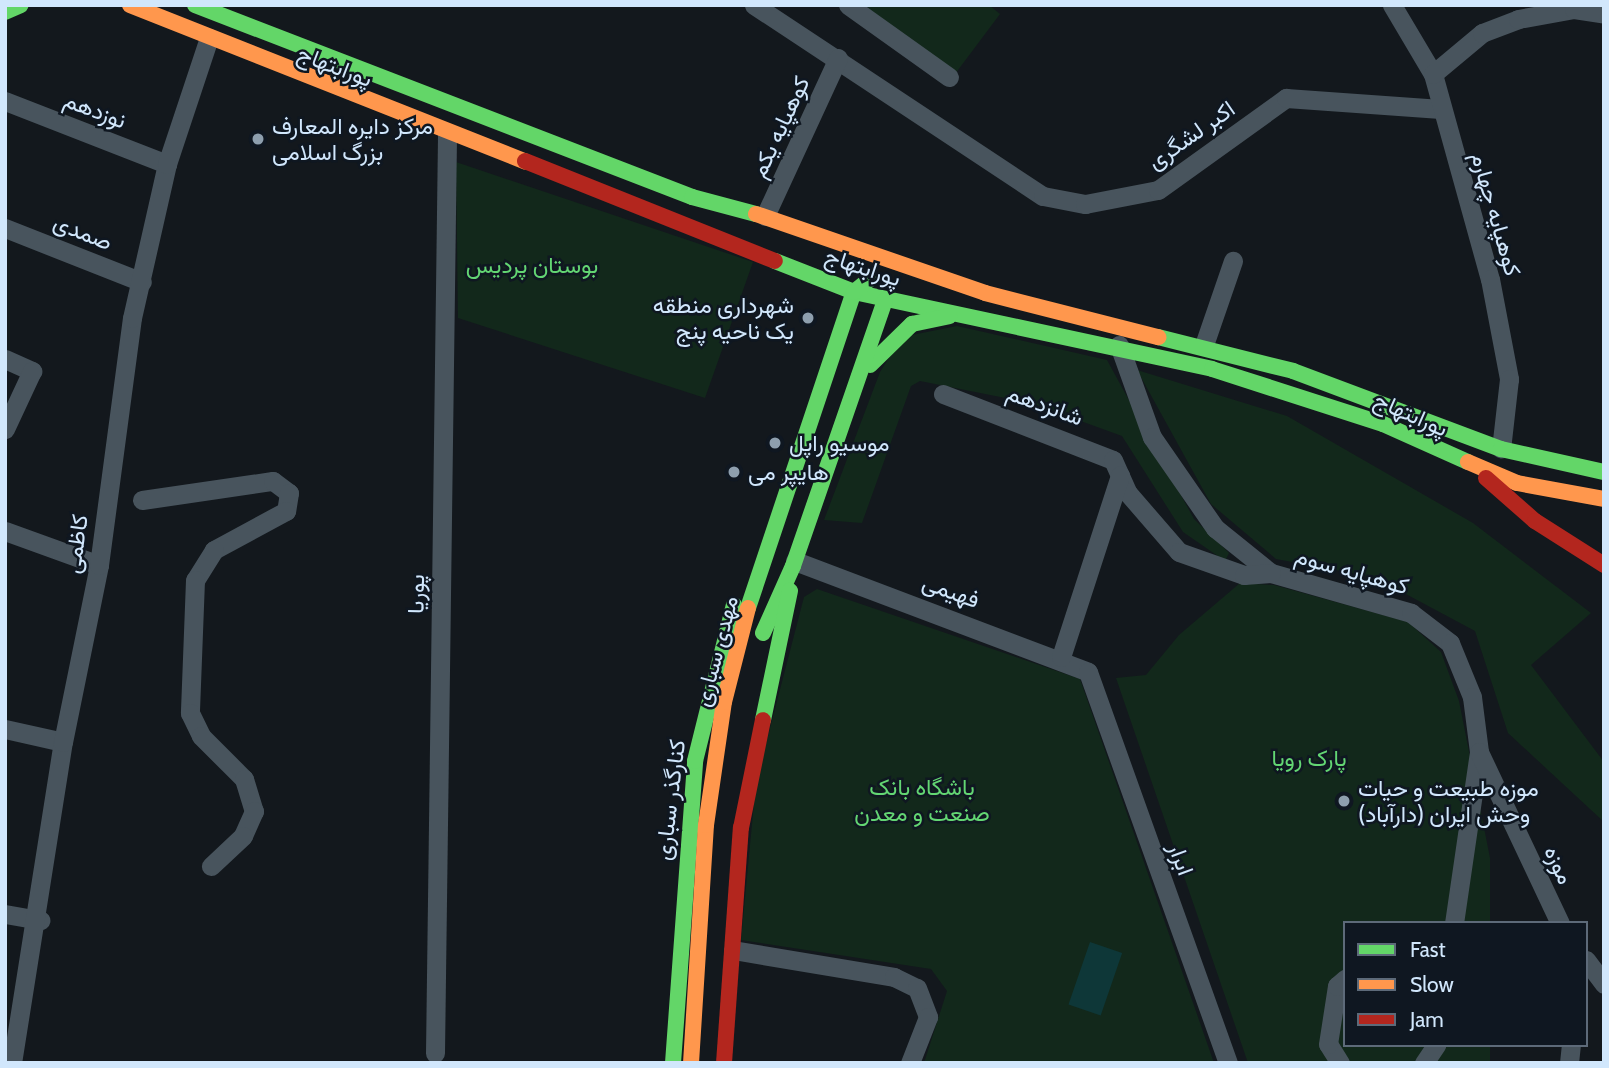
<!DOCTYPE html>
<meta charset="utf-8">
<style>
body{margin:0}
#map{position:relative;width:1609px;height:1068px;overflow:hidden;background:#13181d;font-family:Cabin,Vazirmatn,sans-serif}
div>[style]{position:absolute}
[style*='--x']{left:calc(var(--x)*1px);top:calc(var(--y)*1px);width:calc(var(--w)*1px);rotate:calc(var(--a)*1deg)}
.green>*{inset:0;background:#12281b}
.water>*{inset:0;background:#0e3738;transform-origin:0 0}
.street>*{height:19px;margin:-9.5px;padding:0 9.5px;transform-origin:9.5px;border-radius:9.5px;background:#48545d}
.fast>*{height:16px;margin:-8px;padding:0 8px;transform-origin:8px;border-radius:8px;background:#63d668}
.slow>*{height:16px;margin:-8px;padding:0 8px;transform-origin:8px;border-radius:8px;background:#ff974d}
.jam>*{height:16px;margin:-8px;padding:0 8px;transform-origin:8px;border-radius:8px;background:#b3261e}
.dots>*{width:19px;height:19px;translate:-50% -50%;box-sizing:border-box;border:4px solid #0f1721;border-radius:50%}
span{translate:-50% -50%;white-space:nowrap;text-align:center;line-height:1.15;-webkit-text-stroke:5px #0f1721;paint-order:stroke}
.street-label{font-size:23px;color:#d1e7fc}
.poi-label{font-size:23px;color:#d1e7fc}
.left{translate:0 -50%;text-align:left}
.right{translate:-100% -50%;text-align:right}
.park-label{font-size:23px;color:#63d673}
.frame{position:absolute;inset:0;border:7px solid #d1e7fc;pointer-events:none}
.legend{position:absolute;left:1343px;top:921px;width:245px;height:126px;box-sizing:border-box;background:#0f1721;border:2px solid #5d6a79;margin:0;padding:9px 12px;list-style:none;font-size:21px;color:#d1e7fc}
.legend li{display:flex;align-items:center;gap:14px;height:35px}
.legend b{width:35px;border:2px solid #5d6a79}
</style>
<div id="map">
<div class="green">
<i style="clip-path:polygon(864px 5px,989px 5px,1000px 14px,955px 74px)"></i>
<i style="clip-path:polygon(456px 162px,753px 262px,705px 398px,458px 318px)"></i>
<i style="clip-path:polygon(957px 326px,1107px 360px,1194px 519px,1229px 553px,1225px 561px,1183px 532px,1122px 436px,1031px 403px,920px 381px,911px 386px,862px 523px,824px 520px,880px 372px,902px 337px)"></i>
<i style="clip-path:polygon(1137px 370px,1287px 416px,1473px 523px,1591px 613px,1531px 665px,1604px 762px,1604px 822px,1508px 733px,1475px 631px,1374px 577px,1276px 559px,1211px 504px)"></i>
<i style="clip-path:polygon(1240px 583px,1274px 585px,1408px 622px,1441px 652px,1459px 701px,1490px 858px,1490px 923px,1345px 923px,1345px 1045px,1490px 1045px,1490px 1063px,1248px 1063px,1116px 678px,1146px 675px,1179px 635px)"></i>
<i style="clip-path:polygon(817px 589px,1080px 679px,1214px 1063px,924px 1063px,947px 991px,931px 969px,741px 940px,756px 782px,804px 597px)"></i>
</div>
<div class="water">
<i style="left:1090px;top:942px;width:34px;height:66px;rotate:19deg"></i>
</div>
<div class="street">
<i style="--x:754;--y:5;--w:346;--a:33.5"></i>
<i style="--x:1043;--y:196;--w:43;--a:10.8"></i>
<i style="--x:1085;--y:204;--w:74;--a:-10.9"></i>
<i style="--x:1158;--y:190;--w:158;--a:-35.7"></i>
<i style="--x:1286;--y:98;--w:155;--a:4.1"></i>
<i style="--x:848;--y:5;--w:124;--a:35.5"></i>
<i style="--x:1392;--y:5;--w:80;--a:59.3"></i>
<i style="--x:1433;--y:74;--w:213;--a:74.5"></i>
<i style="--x:1490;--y:279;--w:102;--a:79.2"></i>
<i style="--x:1509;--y:379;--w:70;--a:96.5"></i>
<i style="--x:1433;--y:74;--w:64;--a:-39.9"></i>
<i style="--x:1482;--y:33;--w:39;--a:-21"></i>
<i style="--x:1518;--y:19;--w:57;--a:-10.1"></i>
<i style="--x:1574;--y:9;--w:30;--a:9"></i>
<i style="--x:5;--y:101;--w:174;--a:21.3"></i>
<i style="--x:765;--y:216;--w:174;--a:-65.2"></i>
<i style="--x:5;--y:228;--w:147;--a:21.5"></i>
<i style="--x:1119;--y:345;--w:98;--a:70.3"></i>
<i style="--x:1152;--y:437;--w:111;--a:55.3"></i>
<i style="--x:1215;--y:528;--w:72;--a:38.8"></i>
<i style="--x:1271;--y:573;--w:146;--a:15.9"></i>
<i style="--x:1411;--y:613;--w:49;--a:37.6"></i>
<i style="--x:1450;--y:643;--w:58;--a:67.8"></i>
<i style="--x:1472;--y:697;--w:55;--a:82.7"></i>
<i style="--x:1479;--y:752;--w:173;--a:98.3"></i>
<i style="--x:1204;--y:345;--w:89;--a:-71"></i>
<i style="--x:5;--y:359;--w:30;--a:24"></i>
<i style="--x:32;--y:371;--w:64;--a:115"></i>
<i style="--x:943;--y:394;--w:182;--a:21.2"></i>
<i style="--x:1113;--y:460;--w:35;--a:66"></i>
<i style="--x:1127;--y:492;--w:79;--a:49.1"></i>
<i style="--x:1179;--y:552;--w:69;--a:19.5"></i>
<i style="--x:1244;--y:575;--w:27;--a:-4"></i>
<i style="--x:142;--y:500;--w:132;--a:-8.3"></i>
<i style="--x:273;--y:481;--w:20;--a:37"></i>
<i style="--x:289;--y:493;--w:18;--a:99"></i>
<i style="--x:286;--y:511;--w:82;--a:151.6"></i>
<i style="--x:214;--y:550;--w:36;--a:122"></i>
<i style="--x:195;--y:580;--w:133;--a:92.2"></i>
<i style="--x:190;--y:713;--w:25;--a:64"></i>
<i style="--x:201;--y:736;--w:61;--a:45"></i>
<i style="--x:244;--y:779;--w:34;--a:73"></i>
<i style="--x:254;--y:811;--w:27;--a:114"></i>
<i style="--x:243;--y:836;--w:44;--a:136.8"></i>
<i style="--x:5;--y:531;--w:100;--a:19.9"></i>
<i style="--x:795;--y:561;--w:313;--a:20.7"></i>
<i style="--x:1088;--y:672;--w:415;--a:70.3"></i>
<i style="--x:1061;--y:657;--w:191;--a:-72"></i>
<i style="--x:5;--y:729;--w:59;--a:12.6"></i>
<i style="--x:1479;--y:752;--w:189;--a:64.7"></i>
<i style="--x:5;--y:914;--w:36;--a:10"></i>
<i style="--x:733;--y:950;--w:163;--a:9.5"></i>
<i style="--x:894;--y:977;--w:25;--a:26"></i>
<i style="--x:917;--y:988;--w:31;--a:69"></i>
<i style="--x:928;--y:1017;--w:49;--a:111.4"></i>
<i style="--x:1586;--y:960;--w:30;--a:53"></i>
<i style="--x:435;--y:1053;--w:919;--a:-89.25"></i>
<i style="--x:12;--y:1063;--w:325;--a:-81"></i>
<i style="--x:63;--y:742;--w:181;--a:-78.5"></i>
<i style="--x:99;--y:565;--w:249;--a:-82.4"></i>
<i style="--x:132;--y:318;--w:158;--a:-77.2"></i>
<i style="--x:167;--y:164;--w:133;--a:-71.6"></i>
<i style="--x:1340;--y:1063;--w:22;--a:-122"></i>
<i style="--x:1328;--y:1044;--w:59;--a:-81.2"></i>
<i style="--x:1337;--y:986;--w:11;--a:-41"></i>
<i style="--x:1424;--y:1063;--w:22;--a:-56"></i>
<i style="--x:1569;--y:1063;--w:18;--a:-84"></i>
</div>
<div class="fast">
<i style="--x:195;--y:5;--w:533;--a:21.12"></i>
<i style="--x:692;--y:197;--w:66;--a:14.9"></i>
<i style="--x:5;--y:12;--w:17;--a:-24"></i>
<i style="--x:775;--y:261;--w:85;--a:21.4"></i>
<i style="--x:854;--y:292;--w:366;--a:12.1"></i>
<i style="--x:1212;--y:369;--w:180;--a:17.8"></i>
<i style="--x:1383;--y:424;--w:93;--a:24.1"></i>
<i style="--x:1158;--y:337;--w:139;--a:14.1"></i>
<i style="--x:1293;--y:371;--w:222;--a:20.6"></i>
<i style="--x:1501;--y:449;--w:106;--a:12.6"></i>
<i style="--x:870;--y:365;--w:59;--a:-44.3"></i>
<i style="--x:912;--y:324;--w:38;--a:-12"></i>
<i style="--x:748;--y:608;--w:333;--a:-71.5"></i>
<i style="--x:854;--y:292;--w:19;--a:-39"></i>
<i style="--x:763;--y:633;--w:73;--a:-65.9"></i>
<i style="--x:793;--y:566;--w:281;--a:-70.9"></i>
<i style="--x:763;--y:720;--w:132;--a:-78.2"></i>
<i style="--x:673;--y:1063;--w:303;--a:-85.8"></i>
<i style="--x:695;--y:761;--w:161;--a:-76"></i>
</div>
<div class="slow">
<i style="--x:130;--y:5;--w:425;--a:21.6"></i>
<i style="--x:756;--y:214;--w:242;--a:19"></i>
<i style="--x:985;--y:293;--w:179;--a:14.3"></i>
<i style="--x:1468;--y:462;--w:53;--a:23.2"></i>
<i style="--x:1517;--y:483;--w:88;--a:10.4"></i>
<i style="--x:691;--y:1063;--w:238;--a:-86.4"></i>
<i style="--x:706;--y:825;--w:124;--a:-81.7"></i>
<i style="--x:724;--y:702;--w:97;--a:-75.7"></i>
</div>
<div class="jam">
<i style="--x:525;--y:161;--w:269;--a:21.8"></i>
<i style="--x:1486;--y:478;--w:65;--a:41.3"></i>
<i style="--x:1535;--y:521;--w:82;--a:32.5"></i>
<i style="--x:724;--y:1063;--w:236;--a:-85.9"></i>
<i style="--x:741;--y:828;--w:110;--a:-78.5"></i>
</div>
<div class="dots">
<i style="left:258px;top:139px;background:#8e9fae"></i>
<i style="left:808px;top:318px;background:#8e9fae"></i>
<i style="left:775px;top:443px;background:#8e9fae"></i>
<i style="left:734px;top:472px;background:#8e9fae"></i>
<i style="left:1344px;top:801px;background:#8e9fae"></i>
</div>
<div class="street-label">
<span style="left:335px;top:66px;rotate:21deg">پورابتهاج</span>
<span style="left:95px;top:110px;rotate:21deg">نوزدهم</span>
<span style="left:780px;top:127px;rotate:-65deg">کوهپایه یکم</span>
<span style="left:1191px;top:135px;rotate:-35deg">اکبر لشگری</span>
<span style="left:1496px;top:214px;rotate:74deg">کوهپایه چهارم</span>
<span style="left:83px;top:232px;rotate:22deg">صمدی</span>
<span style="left:863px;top:267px;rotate:18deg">پورابتهاج</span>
<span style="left:1045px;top:405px;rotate:20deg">شانزدهم</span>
<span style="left:1411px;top:414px;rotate:24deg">پورابتهاج</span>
<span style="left:76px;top:544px;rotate:-82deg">کاظمی</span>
<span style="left:1352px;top:571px;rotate:16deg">کوهپایه سوم</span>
<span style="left:951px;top:591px;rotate:20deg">فهیمی</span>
<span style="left:416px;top:594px;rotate:-89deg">پوریا</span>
<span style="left:716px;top:651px;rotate:-75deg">مهدی سباری</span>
<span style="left:670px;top:800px;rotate:-83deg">کنارگذر سباری</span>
<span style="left:1181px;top:859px;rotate:70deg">ابرار</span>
<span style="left:1559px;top:865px;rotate:65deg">موزه</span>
</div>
<div class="poi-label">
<span class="left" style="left:272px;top:139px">مرکز دایره المعارف<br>بزرگ اسلامی</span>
<span class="right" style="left:794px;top:318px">شهرداری منطقه<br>یک ناحیه پنج</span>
<span class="left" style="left:789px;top:443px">موسیو راپل</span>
<span class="left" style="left:748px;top:472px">هایپر می</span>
<span class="left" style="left:1358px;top:801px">موزه طبیعت و حیات<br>وحش ایران (دارآباد)</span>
</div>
<div class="park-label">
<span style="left:532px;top:265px">بوستان پردیس</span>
<span style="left:1309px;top:758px">پارک رویا</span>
<span style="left:922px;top:800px">باشگاه بانک<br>صنعت و معدن</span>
</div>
<div class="frame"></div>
<ul class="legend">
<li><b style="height:9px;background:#63d668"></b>Fast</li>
<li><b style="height:9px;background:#ff974d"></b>Slow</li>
<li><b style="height:9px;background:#b3261e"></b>Jam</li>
</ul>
</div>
